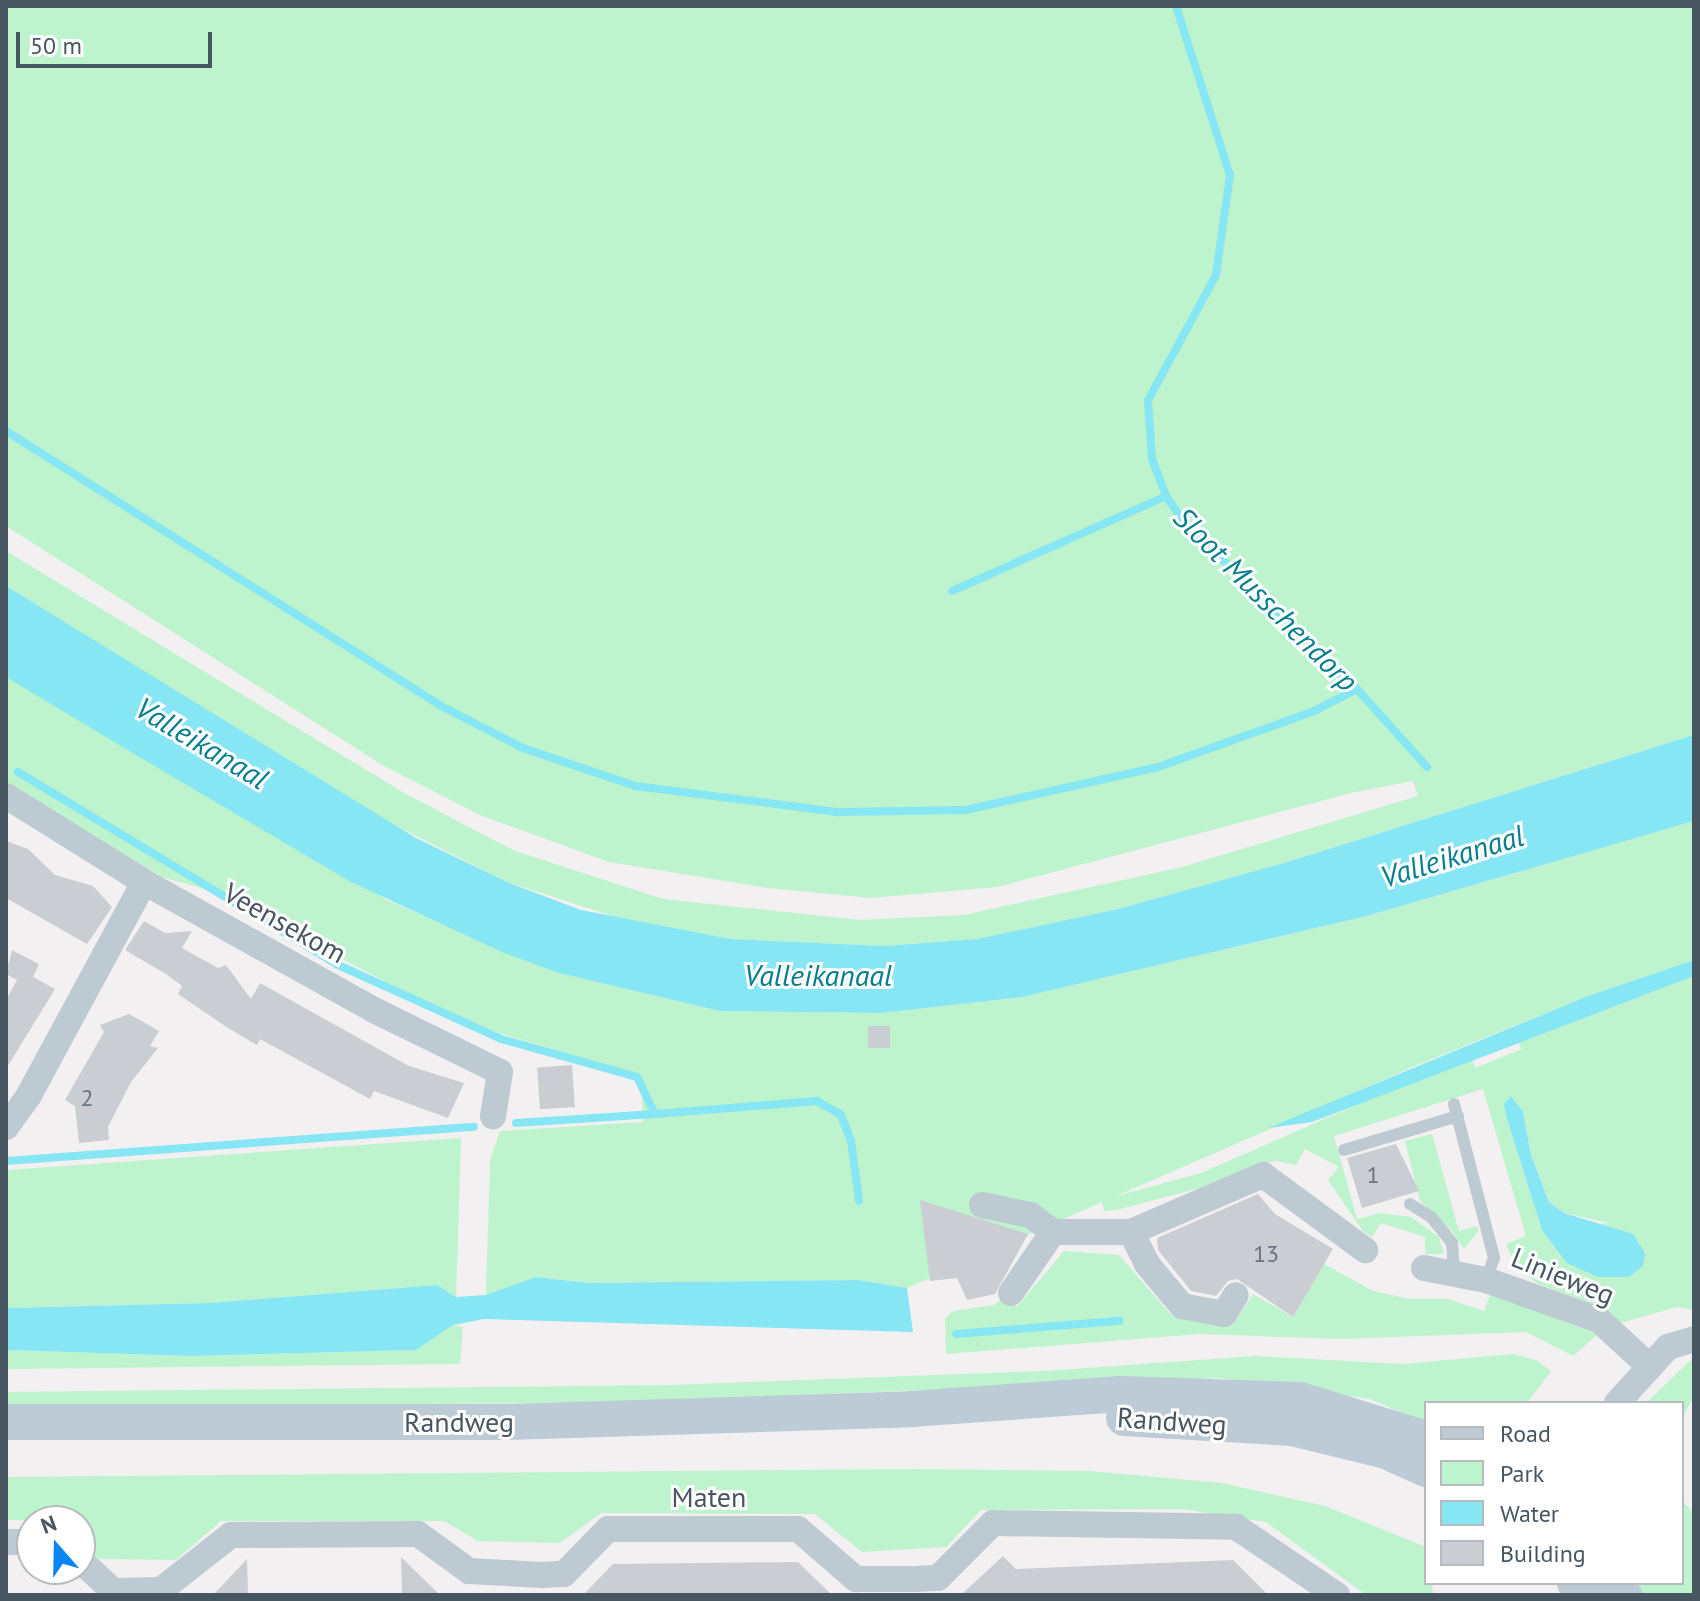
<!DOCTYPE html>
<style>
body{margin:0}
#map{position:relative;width:1700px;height:1601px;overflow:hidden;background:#f3f0f1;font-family:"PT Sans",sans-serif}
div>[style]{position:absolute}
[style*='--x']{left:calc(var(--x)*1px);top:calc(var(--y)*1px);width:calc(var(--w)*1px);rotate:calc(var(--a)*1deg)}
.green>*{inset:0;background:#bdf3cd}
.water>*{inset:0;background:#86e6f3}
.stream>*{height:8px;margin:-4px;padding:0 4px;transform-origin:4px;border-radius:4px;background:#86e6f3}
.building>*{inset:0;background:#caced3;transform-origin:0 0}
.lane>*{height:12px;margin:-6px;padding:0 6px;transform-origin:6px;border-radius:6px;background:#bdcad1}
.street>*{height:26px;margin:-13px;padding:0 13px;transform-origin:13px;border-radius:13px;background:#bdcad1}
.secondary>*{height:36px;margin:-18px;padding:0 18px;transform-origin:18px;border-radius:18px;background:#bdcbd6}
span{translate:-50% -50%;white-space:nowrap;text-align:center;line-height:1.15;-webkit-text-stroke:6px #fff;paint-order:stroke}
.number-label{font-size:24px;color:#68747d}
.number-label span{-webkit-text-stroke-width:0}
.street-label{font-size:28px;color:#475660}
.water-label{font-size:30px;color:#057e8e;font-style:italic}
.frame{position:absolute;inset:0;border:8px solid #475660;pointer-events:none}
.legend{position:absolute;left:1424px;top:1401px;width:260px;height:184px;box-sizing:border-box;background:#fff;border:2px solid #b5bbbf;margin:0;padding:10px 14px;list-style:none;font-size:24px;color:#475660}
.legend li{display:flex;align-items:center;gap:16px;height:40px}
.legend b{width:40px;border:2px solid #b5bbbf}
.north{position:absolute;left:16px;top:1505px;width:80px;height:80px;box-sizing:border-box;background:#fff;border:2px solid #b5bbbf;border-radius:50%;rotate:340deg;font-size:22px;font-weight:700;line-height:32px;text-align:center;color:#475660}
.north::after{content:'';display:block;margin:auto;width:28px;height:36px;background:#0b85f3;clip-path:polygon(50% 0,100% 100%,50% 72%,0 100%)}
.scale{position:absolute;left:16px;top:32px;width:196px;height:36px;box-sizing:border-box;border:4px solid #475660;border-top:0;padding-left:10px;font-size:24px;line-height:28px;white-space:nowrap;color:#475660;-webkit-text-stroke:6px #fff;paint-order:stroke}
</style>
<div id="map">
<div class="green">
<i style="clip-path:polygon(6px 6px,1694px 6px,1694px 735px,1284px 863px,1118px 909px,977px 939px,884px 946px,730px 939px,637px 924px,507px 882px,369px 812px,18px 594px,6px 586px,6px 551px,406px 794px,515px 851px,663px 899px,860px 920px,964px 915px,1182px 867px,1418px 796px,1413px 781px,1351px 793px,997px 887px,871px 898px,768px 888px,609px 862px,480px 815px,384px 766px,6px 526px)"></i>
<i style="clip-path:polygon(evenodd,6px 677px,389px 901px,559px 973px,720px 1011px,881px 1013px,1022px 997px,1368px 916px,1694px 821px,1694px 960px,1588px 996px,1415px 1066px,1116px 1196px,1201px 1173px,1375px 1097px,1472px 1060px,1475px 1068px,1522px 1049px,1518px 1043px,1694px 976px,1694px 1310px,1677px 1307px,1621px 1323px,1595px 1305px,1538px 1284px,1516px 1267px,1506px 1244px,1526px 1236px,1483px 1089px,1334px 1136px,1357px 1219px,1380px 1213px,1411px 1217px,1439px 1237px,1444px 1254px,1425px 1254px,1425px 1237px,1381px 1223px,1372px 1237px,1363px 1231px,1328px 1180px,1339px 1167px,1305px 1149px,1296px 1165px,1277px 1161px,1255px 1165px,1200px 1188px,1116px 1210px,1104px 1211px,1102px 1202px,907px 1288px,858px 1280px,589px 1283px,537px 1277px,486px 1295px,490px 1160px,500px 1131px,643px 1122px,641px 1075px,465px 1023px,212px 891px,162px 877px,6px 785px,6px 677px,1523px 1112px,1531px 1155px,1549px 1201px,1564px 1213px,1609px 1223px,1542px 1230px,1507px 1119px,1523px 1112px)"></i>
<i style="clip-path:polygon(1432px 1134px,1459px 1231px,1477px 1226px,1478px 1231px,1464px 1249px,1452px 1231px,1420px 1201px,1405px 1141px)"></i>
<i style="clip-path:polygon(461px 1138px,456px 1297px,437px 1285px,209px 1303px,6px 1308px,6px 1170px)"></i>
<i style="clip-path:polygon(1064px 1251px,1119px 1255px,1172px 1316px,1232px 1326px,1253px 1294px,1293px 1317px,1324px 1264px,1373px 1291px,1409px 1299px,1448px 1299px,1484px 1311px,1490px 1295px,1599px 1333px,1573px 1356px,1526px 1332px,1341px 1339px,1200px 1334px,946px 1354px,945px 1319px,953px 1311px,994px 1305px,1004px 1297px,1017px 1307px)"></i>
<i style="clip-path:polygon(453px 1325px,463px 1327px,460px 1364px,6px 1369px,6px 1350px,191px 1356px,416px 1350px)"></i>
<i style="clip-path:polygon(1512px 1354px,1536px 1360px,1551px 1371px,1527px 1403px,1426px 1403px,1426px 1423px,1370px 1399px,1220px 1378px,629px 1402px,6px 1408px,6px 1392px,672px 1385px,1045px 1371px,1255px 1356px,1403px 1364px)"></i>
<i style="clip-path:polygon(1694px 1357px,1694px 1397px,1682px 1418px,1682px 1403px,1646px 1403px)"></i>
<i style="clip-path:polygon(918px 1469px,1089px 1471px,1222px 1483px,1325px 1506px,1426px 1547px,1426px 1583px,1432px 1583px,1433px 1595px,1366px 1595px,1266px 1522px,1183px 1509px,981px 1510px,946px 1547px,862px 1552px,815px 1514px,601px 1513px,560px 1543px,478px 1541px,444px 1521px,221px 1521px,176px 1560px,99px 1559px,80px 1544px,80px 1521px,6px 1520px,6px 1477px)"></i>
<i style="clip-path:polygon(1682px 1501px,1694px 1513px,1694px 1595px,1639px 1595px,1631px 1583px,1682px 1583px)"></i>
</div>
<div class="water">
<i style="clip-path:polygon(6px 586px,416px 838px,507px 882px,581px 910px,730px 939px,884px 946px,977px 939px,1118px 909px,1284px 863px,1694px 735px,1694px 821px,1367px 916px,1022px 997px,881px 1013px,720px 1011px,559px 973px,502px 952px,351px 882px,136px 755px,6px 677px)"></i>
<i style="clip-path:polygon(1694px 960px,1694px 976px,1312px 1122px,1268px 1128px,1588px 996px)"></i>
<i style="clip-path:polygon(1511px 1096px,1523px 1112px,1531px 1155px,1549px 1202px,1564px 1213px,1633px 1234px,1645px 1253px,1643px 1266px,1629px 1277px,1598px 1277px,1567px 1263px,1542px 1230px,1507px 1119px,1504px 1104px)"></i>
<i style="clip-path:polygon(536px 1277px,589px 1283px,858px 1280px,907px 1288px,913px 1332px,484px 1319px,453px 1325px,416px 1350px,191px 1356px,6px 1350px,6px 1308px,209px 1303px,437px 1285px,456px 1297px,486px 1295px)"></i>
</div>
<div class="stream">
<i style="--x:1176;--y:6;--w:177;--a:72.3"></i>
<i style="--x:1230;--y:175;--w:101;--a:98"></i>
<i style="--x:1216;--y:275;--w:142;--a:118.5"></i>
<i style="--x:1148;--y:400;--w:59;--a:86.1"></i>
<i style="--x:1152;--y:459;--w:40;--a:69"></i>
<i style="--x:1166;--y:496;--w:38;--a:55"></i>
<i style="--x:1188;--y:527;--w:234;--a:43.8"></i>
<i style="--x:1357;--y:689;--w:105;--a:48.1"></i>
<i style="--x:6;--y:431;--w:517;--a:32.28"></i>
<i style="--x:443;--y:707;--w:90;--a:27.1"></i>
<i style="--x:523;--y:748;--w:118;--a:18.7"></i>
<i style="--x:635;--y:786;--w:206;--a:7.3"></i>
<i style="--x:839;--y:812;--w:127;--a:-0.9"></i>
<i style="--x:966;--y:810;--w:197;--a:-12.6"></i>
<i style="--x:1158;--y:767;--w:166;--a:-19.7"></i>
<i style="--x:1314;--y:711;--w:48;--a:-27.1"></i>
<i style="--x:952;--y:591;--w:234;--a:-23.9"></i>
<i style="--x:18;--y:772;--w:371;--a:31.1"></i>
<i style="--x:336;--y:964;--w:181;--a:24.4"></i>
<i style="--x:501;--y:1039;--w:141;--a:15.6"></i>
<i style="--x:637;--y:1077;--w:41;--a:64.1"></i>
<i style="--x:655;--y:1114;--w:163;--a:-4.6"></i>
<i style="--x:817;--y:1101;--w:28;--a:30"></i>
<i style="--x:841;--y:1115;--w:28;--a:69"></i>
<i style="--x:851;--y:1141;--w:60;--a:82.3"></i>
<i style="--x:516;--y:1123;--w:139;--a:-3.7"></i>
<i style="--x:6;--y:1161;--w:469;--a:-4.2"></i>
<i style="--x:956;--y:1334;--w:164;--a:-4.6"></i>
</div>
<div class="building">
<i style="clip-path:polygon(6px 841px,28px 849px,55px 875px,93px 886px,112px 907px,87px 944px,6px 898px)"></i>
<i style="clip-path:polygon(144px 921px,165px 933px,192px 931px,182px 948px,218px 968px,226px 965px,251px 999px,260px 983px,409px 1066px,464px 1083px,448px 1118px,374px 1091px,370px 1099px,260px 1039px,257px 1045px,228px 1028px,178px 994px,182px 986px,166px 974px,125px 950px)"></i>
<i style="clip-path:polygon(12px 950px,39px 964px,33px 977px,55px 989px,6px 1069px,6px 1000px,17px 980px,6px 974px)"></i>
<i style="clip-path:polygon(129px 1014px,159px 1031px,150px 1046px,158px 1048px,131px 1082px,108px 1127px,109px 1140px,79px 1143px,75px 1106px,65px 1100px,104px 1032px,100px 1025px)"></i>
<i style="left:868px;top:1026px;width:22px;height:22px"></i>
<i style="left:572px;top:1065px;width:42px;height:35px;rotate:86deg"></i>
<i style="clip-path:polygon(1396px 1144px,1419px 1191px,1362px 1208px,1347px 1158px)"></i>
<i style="clip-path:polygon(1258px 1194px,1275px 1214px,1333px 1249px,1293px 1317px,1237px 1279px,1228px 1281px,1216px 1296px,1191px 1291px,1158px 1250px,1157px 1238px)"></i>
<i style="clip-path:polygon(920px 1200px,1028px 1234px,995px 1294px,967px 1300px,957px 1278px,930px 1281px)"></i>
<i style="clip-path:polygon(1003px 1556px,1016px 1569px,1233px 1560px,1268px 1595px,961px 1595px)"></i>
<i style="clip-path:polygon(401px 1557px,440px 1595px,402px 1595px)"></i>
<i style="clip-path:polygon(247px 1559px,248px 1595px,213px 1595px)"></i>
<i style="clip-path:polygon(798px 1562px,832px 1595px,583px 1595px,613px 1564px)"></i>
</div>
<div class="lane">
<i style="--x:1454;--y:1104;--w:159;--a:75.4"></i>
<i style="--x:1494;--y:1258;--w:23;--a:110"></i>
<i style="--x:1344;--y:1150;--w:119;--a:-16.6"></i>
<i style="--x:1410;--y:1204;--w:26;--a:32"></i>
<i style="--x:1432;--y:1218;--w:32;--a:51"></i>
<i style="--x:1452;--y:1243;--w:31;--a:86"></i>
</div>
<div class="street">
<i style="--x:6;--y:796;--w:163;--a:31.9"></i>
<i style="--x:144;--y:882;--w:265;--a:29.1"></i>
<i style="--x:376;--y:1011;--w:138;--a:26.2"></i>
<i style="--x:500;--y:1072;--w:45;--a:99"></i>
<i style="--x:6;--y:1127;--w:39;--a:-54"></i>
<i style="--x:29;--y:1095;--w:242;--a:-61.6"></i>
<i style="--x:982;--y:1205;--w:49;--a:11.8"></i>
<i style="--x:1030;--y:1215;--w:29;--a:36"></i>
<i style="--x:1131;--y:1232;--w:36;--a:63"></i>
<i style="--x:1147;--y:1264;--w:55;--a:50.2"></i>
<i style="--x:1182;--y:1306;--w:43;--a:10.8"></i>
<i style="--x:1224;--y:1314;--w:22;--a:-58"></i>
<i style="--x:1424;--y:1268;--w:63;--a:11"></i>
<i style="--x:1486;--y:1280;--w:120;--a:19.5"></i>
<i style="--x:1599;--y:1320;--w:69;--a:42.7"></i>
<i style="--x:1011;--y:1293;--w:74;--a:-55.5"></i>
<i style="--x:1053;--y:1232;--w:78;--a:0"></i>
<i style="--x:1131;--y:1232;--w:144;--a:-23.4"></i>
<i style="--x:1263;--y:1175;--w:127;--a:36.3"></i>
<i style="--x:1617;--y:1403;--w:76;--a:-47.7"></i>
<i style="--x:1668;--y:1347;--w:27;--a:-17"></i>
<i style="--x:6;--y:1542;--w:26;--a:0"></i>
<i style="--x:80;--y:1560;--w:45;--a:43.2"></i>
<i style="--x:113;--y:1591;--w:48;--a:-1.2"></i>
<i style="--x:161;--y:1590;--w:89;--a:-38.2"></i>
<i style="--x:231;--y:1535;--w:187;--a:-0.3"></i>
<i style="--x:418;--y:1534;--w:63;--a:36"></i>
<i style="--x:469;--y:1571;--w:73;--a:3.1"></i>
<i style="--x:542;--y:1575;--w:22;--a:-3"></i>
<i style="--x:564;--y:1574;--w:63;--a:-45.6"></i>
<i style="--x:608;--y:1529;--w:190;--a:0"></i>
<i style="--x:798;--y:1529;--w:77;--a:40.8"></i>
<i style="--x:856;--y:1579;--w:60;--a:0"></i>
<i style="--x:916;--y:1579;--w:22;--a:-3"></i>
<i style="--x:938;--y:1578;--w:78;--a:-45"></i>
<i style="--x:993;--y:1523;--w:243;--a:0.9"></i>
<i style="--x:1236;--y:1527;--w:122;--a:34"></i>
</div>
<div class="secondary">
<i style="--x:1124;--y:1418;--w:168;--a:3.4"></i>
<i style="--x:1292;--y:1428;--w:97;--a:13.7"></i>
<i style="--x:1386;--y:1451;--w:44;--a:24.2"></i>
<i style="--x:6;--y:1422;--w:501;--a:0"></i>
<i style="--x:507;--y:1422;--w:404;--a:-1.8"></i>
<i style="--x:911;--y:1409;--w:210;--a:-4.1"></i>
<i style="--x:1120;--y:1394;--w:180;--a:1.9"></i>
<i style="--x:1300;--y:1400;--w:132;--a:17.2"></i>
<i style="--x:1575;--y:1583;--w:14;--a:56"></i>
<i style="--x:1615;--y:1583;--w:15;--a:53"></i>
</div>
<div class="number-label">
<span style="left:87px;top:1098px">2</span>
<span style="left:1373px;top:1175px">1</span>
<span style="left:1266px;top:1254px">13</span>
</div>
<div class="street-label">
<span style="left:285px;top:923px;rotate:29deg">Veensekom</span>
<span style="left:1563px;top:1276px;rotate:22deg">Linieweg</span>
<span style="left:1172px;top:1421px;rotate:4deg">Randweg</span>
<span style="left:459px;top:1422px">Randweg</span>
<span style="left:709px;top:1497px">Maten</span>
</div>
<div class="water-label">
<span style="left:1266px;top:599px;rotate:45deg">Sloot Musschendorp</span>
<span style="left:202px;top:743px;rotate:31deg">Valleikanaal</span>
<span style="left:1452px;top:856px;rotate:-17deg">Valleikanaal</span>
<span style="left:818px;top:975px">Valleikanaal</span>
</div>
<div class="frame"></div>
<ul class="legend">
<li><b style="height:10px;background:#bdcbd6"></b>Road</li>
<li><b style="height:22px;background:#bdf3cd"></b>Park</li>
<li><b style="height:22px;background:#86e6f3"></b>Water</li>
<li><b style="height:22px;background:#caced3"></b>Building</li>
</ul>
<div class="north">N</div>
<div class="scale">50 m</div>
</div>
